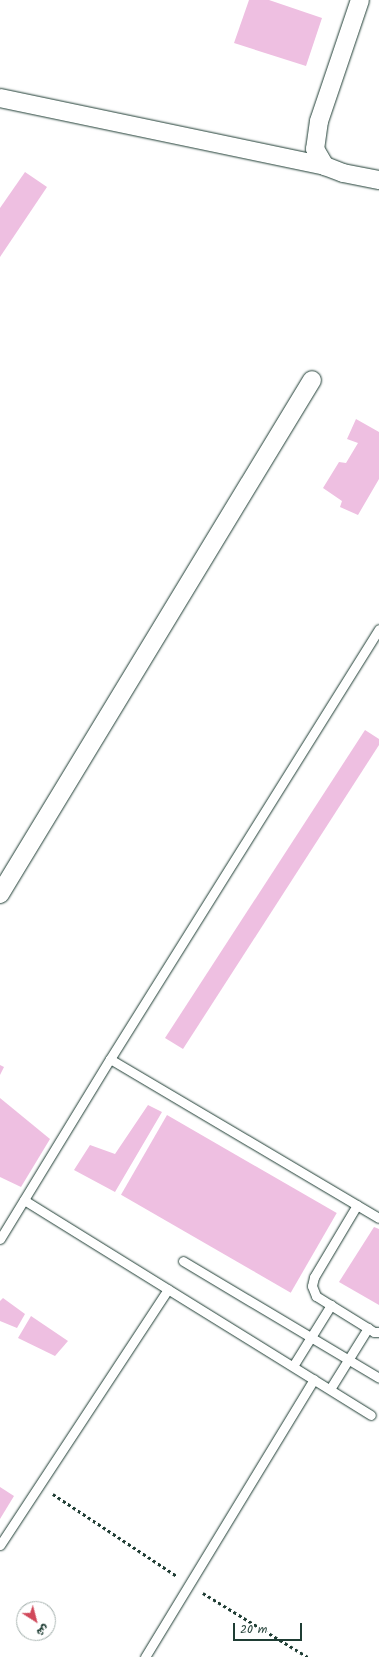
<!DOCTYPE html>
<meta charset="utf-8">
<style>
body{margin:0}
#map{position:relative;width:379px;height:1657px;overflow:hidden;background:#fff;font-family:Kalam,"Playpen Sans Arabic",sans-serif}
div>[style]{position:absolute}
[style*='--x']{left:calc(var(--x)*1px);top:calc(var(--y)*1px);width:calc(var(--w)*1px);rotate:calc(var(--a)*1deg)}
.building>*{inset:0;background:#eebfe1;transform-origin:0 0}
.path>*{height:2.5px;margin-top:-1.25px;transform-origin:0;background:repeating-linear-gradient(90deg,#1f3d34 0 3px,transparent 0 6px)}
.roads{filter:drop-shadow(0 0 1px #1f3d34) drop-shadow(0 0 1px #1f3d34)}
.lane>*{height:9px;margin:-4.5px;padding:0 4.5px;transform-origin:4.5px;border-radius:4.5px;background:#fff}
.street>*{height:18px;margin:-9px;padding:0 9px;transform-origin:9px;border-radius:9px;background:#fff}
span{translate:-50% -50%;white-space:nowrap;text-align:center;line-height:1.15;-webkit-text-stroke:3.5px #fff;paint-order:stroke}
.north{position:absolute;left:16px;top:1601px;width:40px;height:40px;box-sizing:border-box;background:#fff;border:1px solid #a5b1ae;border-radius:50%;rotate:144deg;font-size:11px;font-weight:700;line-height:16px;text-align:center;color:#1f3d34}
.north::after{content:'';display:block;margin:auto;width:14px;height:18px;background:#d1495b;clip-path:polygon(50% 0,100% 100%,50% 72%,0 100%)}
.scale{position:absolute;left:233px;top:1623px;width:69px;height:18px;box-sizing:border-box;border:2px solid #1f3d34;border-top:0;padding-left:5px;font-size:12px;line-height:14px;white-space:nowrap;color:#1f3d34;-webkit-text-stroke:3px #fff;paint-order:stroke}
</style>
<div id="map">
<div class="building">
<i style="clip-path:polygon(249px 0,269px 0,322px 18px,306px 66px,234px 43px)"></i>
<i style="clip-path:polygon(25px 172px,47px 187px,0 257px,0 208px)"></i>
<i style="clip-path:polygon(356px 419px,379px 432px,379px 479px,358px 515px,340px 507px,342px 501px,323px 488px,339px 462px,346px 463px,358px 443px,347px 439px)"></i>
<i style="clip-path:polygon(365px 730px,379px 739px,379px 745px,183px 1049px,165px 1038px)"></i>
<i style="clip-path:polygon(0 1065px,4px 1067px,0 1075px)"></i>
<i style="clip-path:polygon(0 1098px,50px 1139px,21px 1187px,0 1177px)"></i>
<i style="clip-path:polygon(148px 1105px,162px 1112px,115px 1192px,74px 1170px,90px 1145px,115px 1154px)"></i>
<i style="left:167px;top:1115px;width:196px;height:92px;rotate:30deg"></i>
<i style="clip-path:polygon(374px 1227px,379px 1229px,379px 1305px,339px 1282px)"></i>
<i style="clip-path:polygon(3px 1298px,25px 1314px,17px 1328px,0 1321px,0 1301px)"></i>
<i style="clip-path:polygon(31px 1316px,68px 1341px,55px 1356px,18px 1338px)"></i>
<i style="clip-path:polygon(0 1487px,14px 1496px,0 1519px)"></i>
</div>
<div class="path">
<i style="--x:53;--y:1494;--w:149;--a:33.5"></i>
<i style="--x:203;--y:1593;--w:123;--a:31.4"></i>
</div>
<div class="roads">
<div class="lane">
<i style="--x:110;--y:1059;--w:312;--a:30.6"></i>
<i style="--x:24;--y:1200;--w:408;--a:31.8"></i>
<i style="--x:357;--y:1205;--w:84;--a:120.8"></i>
<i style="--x:314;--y:1277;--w:9;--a:103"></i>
<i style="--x:312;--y:1286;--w:11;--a:68"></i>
<i style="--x:316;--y:1296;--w:68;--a:31.8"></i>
<i style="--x:374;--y:1332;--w:5;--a:0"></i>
<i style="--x:0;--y:1239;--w:211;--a:-58.6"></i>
<i style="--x:110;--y:1059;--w:507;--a:-57.97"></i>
<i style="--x:183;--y:1261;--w:228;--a:30.8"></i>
<i style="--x:293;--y:1366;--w:72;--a:-58.1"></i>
<i style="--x:330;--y:1389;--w:72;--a:-58.1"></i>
<i style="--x:0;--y:1545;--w:306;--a:-56.7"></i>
<i style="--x:145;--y:1657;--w:325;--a:-58.7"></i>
</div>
<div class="street">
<i style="--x:360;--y:0;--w:128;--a:108.7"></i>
<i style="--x:319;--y:121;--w:28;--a:98"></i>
<i style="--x:315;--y:149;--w:20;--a:60"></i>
<i style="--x:325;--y:166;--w:19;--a:21"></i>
<i style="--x:343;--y:173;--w:37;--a:11"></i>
<i style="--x:0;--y:98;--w:332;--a:11.8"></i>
<i style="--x:0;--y:894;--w:601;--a:-58.74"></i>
</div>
</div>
<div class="north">ش</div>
<div class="scale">20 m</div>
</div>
